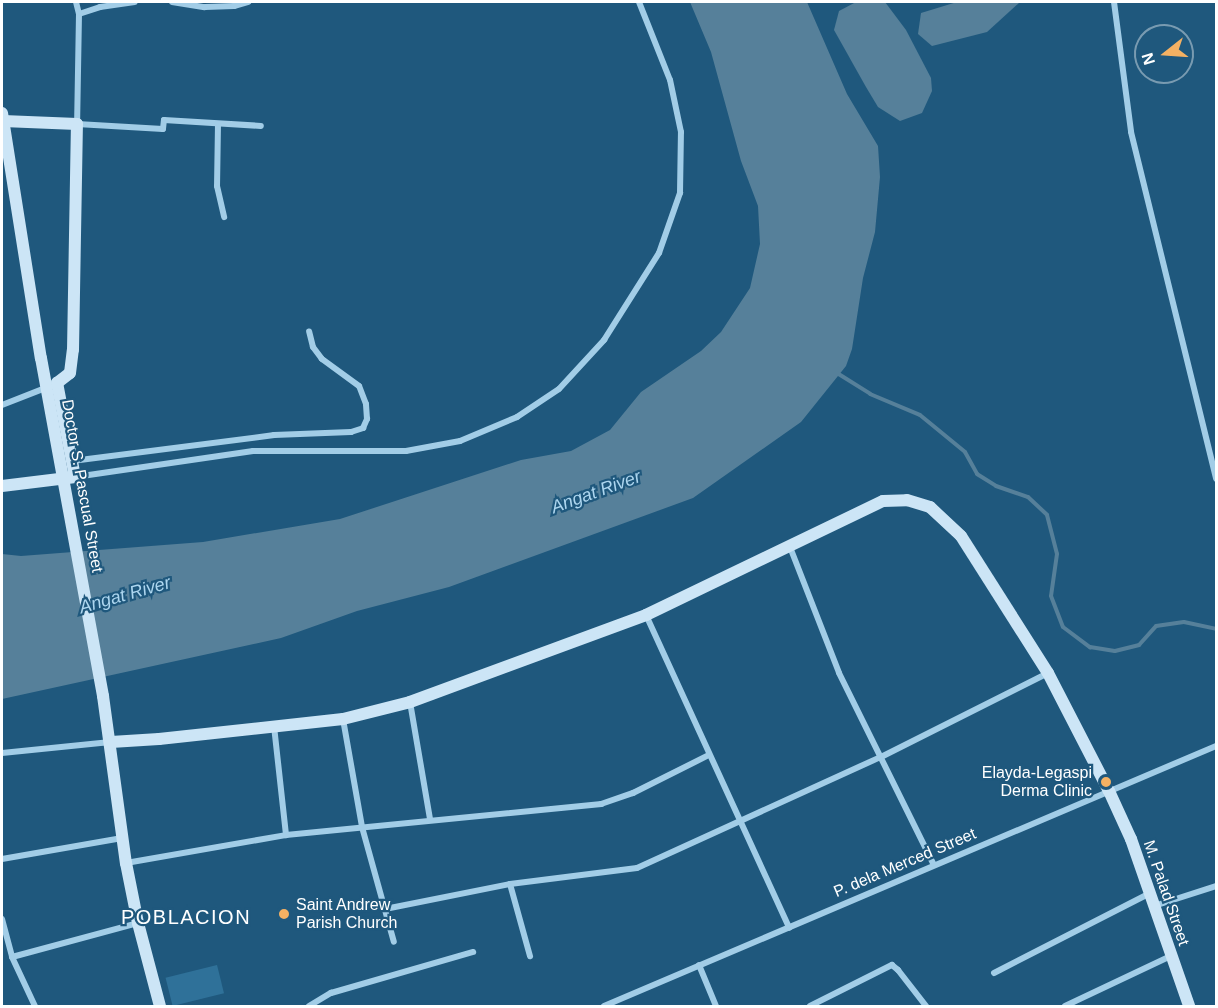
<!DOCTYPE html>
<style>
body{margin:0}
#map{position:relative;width:1218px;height:1008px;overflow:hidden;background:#1f587d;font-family:Helvetica,sans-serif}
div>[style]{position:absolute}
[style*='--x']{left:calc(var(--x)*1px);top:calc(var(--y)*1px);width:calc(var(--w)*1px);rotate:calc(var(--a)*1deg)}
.green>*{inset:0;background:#2f7199;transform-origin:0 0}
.water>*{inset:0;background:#56809a}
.stream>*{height:4px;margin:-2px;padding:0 2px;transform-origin:2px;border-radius:2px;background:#56809a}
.street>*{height:6px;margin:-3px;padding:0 3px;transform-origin:3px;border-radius:3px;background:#a2cde7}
.secondary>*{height:12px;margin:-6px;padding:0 6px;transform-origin:6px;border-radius:6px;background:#cce5f6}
.secondary-bridge>*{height:12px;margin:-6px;padding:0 6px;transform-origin:6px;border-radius:6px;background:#cce5f6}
.dots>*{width:16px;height:16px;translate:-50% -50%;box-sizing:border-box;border:3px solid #1f587d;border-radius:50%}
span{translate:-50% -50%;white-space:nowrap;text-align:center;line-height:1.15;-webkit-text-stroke:4.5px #1f587d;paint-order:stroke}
.street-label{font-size:16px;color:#fff}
.poi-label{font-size:16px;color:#fff}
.right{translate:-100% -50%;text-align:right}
.left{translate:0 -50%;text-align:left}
.water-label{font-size:18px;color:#add6ef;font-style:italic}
.quarter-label{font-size:20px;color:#fff;letter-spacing:1.5px}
.frame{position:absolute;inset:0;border:3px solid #fff;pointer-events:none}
.north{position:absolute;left:1134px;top:24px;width:60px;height:60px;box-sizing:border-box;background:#1f587d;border:2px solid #799bb1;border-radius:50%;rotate:253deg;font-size:16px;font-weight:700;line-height:24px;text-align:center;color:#fff}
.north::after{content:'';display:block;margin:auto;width:21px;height:27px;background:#f4b163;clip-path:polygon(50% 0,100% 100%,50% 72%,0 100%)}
</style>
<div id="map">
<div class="green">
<i style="left:217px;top:965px;width:29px;height:53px;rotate:76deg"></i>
</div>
<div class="water">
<i style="clip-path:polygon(690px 2px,807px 2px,847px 94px,878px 146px,880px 177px,875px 232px,863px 278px,852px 349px,846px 366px,801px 422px,693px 498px,449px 587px,357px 611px,281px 638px,2px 699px,2px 554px,21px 556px,203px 542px,340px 519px,521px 460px,571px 451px,610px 430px,641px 392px,701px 351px,721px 332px,750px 288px,760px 244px,758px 206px,741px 161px,711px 52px)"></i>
<i style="clip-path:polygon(856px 2px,885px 2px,906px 30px,931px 78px,932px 91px,922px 113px,900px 121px,878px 107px,866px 87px,834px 30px,839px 11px)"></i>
<i style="clip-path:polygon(957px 2px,1020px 2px,987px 32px,932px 46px,918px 34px,921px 13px)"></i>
</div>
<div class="stream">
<i style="--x:837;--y:373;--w:39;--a:32"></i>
<i style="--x:870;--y:394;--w:54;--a:22.8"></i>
<i style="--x:920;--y:415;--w:58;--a:39.4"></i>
<i style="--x:965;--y:452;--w:25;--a:61"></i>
<i style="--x:977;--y:474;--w:22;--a:32"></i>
<i style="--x:996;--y:486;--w:34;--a:19"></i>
<i style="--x:1028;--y:497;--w:26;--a:43"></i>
<i style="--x:1047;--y:515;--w:40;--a:75.6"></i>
<i style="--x:1057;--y:554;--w:42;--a:98.1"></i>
<i style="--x:1051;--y:596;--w:33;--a:69"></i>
<i style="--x:1063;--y:627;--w:34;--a:37"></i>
<i style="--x:1090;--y:647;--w:25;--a:9"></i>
<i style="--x:1115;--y:651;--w:25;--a:-14"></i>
<i style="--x:1139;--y:645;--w:25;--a:-48"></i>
<i style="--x:1156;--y:626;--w:28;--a:-8"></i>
<i style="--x:1184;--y:622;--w:33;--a:12"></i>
</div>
<div class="street">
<i style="--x:76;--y:2;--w:12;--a:76"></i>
<i style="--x:79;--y:14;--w:110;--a:91"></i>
<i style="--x:77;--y:124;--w:86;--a:3.3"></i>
<i style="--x:163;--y:129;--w:9;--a:-84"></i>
<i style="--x:164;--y:120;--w:97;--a:3.5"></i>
<i style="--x:172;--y:2;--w:33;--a:9"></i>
<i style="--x:205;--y:7;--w:29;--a:-2"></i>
<i style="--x:234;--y:6;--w:15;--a:-16"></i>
<i style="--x:1114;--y:2;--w:131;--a:82.5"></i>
<i style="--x:1131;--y:132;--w:357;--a:76.2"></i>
<i style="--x:79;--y:14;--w:22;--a:-18"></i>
<i style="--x:100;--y:7;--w:35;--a:-8"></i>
<i style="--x:218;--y:124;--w:62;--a:90.9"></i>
<i style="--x:217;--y:186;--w:32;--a:77"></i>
<i style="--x:2;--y:405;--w:49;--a:-21.4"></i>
<i style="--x:72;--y:461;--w:204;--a:-7.3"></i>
<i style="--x:274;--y:435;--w:77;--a:-2.2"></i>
<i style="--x:351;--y:432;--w:13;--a:-18"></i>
<i style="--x:363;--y:428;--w:10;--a:-66"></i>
<i style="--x:367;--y:419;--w:15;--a:-94"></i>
<i style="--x:366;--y:404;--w:19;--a:-111"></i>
<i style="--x:359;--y:386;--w:46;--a:-143.9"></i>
<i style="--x:322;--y:359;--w:15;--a:-127"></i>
<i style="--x:313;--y:347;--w:16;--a:-104"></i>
<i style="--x:75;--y:477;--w:180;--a:-8.3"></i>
<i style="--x:253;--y:451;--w:153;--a:0"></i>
<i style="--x:406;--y:451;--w:55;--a:-10.5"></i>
<i style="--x:460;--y:441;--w:62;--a:-22.8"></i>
<i style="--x:517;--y:417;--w:50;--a:-33.7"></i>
<i style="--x:559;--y:389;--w:67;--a:-47.4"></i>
<i style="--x:604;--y:340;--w:103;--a:-57.7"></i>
<i style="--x:659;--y:253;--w:64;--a:-70.7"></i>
<i style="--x:680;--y:193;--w:61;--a:-89.1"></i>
<i style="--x:681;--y:132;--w:53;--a:-101.9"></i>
<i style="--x:670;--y:80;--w:84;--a:-111.7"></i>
<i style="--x:790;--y:547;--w:135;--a:68.7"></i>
<i style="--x:839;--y:673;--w:214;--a:63.7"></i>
<i style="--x:646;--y:615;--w:344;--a:65.4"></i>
<i style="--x:410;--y:702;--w:119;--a:80.3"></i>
<i style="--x:343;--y:719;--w:110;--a:80"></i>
<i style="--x:362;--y:827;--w:119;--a:74.5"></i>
<i style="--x:274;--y:726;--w:110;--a:83.7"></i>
<i style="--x:2;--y:753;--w:109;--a:-5.8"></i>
<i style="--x:2;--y:859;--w:122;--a:-9.9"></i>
<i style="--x:126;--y:863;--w:162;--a:-9.9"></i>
<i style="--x:286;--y:835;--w:317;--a:-5.6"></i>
<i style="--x:601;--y:804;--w:34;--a:-19"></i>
<i style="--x:633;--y:793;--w:85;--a:-26.6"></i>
<i style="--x:510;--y:884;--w:75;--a:74.5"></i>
<i style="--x:1154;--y:906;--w:65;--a:-17.9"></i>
<i style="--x:385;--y:909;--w:127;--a:-11.3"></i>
<i style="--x:510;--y:884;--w:128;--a:-7.2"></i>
<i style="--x:637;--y:868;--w:268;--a:-24.5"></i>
<i style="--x:881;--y:757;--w:187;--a:-26.7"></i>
<i style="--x:2;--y:919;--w:39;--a:75"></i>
<i style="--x:12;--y:957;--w:54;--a:64.9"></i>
<i style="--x:12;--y:957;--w:131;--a:-15.1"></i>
<i style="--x:699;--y:965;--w:44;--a:67.5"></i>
<i style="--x:994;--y:973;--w:175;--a:-27.1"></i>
<i style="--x:309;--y:1006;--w:26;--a:-31"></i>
<i style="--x:331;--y:993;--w:148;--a:-16.1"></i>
<i style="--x:604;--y:1006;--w:665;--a:-23.02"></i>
<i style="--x:810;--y:1006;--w:92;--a:-26.6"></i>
<i style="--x:892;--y:965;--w:8;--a:40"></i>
<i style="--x:898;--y:970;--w:46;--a:52.1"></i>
<i style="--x:1065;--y:1006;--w:117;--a:-25.3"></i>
</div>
<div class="secondary">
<i style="--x:2;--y:113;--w:248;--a:81"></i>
<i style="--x:2;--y:486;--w:74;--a:-7"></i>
<i style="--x:75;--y:477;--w:96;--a:-100.8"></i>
<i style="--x:57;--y:383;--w:16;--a:-38"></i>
<i style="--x:70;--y:373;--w:23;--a:-83"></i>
<i style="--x:73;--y:350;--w:226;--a:-89"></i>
<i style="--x:77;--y:124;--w:74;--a:-177.7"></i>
<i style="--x:103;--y:696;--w:169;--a:82.2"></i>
<i style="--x:126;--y:863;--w:61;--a:78.7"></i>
<i style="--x:138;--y:923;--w:86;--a:75.2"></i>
<i style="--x:111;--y:742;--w:48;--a:-3.6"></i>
<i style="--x:159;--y:739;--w:185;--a:-6.2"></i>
<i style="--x:343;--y:719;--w:69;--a:-14.2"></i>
<i style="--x:410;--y:702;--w:252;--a:-20.2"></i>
<i style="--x:646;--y:615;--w:263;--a:-25.7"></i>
<i style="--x:883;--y:501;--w:24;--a:-2"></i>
<i style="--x:907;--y:500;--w:24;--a:17"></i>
<i style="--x:930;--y:507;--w:42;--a:43.1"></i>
<i style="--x:961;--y:536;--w:162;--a:57.6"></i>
<i style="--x:1048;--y:673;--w:133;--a:62.7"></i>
<i style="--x:1109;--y:791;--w:53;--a:65.4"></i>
<i style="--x:1131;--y:839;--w:177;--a:70.8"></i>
</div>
<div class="secondary-bridge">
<i style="--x:41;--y:358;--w:344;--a:79.6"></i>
</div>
<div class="dots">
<i style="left:1106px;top:782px;background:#f4b163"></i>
<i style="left:284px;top:914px;background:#f4b163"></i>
</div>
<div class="street-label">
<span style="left:82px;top:486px;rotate:80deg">Doctor S. Pascual Street</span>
<span style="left:905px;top:863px;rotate:-23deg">P. dela Merced Street</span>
<span style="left:1166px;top:893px;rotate:71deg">M. Palad Street</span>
</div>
<div class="poi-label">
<span class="right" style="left:1092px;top:782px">Elayda-Legaspi<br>Derma Clinic</span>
<span class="left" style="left:296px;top:914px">Saint Andrew<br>Parish Church</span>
</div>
<div class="water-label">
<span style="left:596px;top:492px;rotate:-20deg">Angat River</span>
<span style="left:125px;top:595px;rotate:-16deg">Angat River</span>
</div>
<div class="quarter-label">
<span style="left:186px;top:917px">POBLACION</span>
</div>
<div class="frame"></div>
<div class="north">N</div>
</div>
